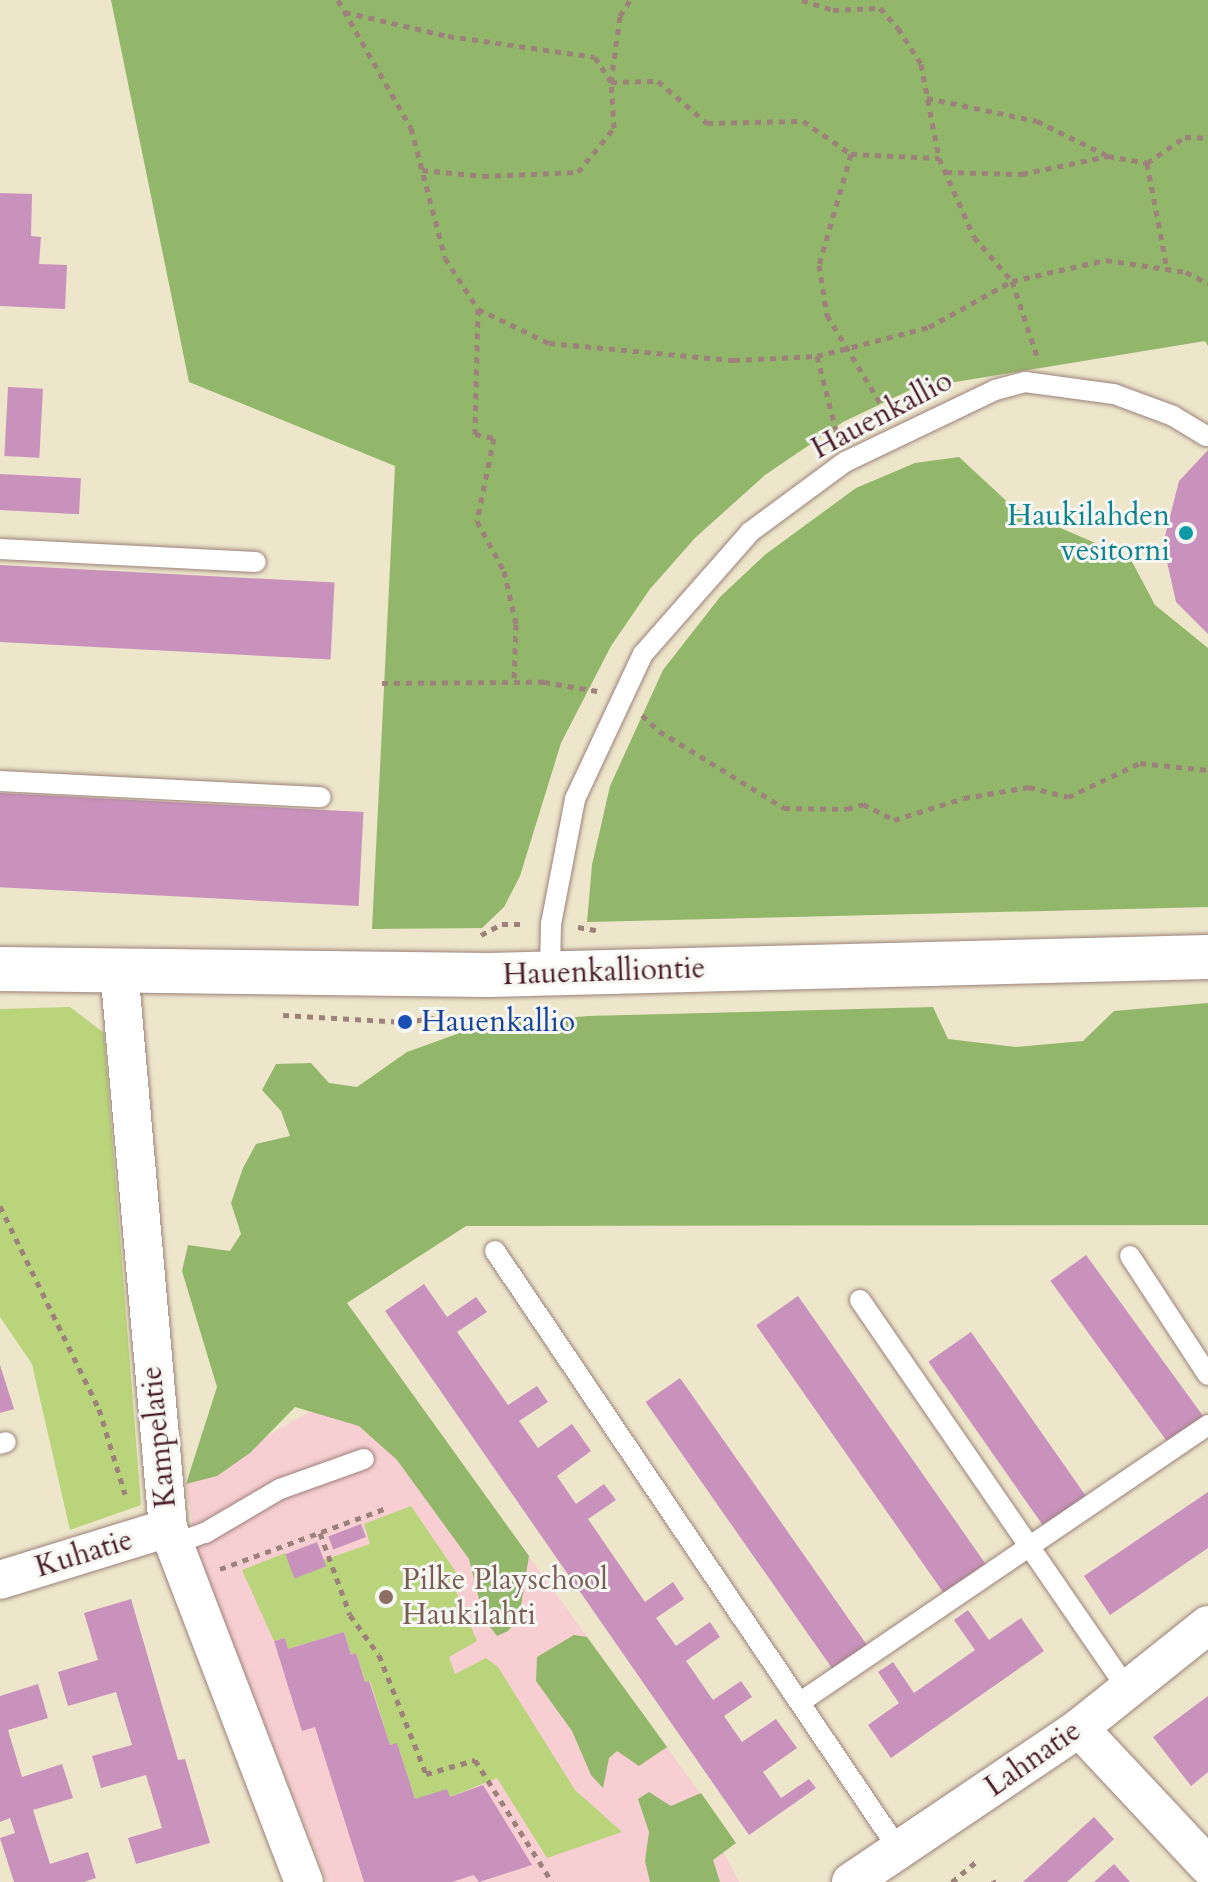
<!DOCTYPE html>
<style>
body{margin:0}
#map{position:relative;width:1208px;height:1882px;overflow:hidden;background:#ede6cb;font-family:Cardo,serif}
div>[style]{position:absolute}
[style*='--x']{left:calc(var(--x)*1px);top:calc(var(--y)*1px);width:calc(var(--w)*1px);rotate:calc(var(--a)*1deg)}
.built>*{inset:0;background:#f7cfd2}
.green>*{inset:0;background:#b9d47a}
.forest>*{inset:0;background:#92b66a}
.building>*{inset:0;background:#c992bd;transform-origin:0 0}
.path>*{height:5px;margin-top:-2.5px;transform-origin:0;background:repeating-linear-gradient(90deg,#9c827b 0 6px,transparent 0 12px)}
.roads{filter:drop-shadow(0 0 2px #9c827b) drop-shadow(0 0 2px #9c827b)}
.lane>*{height:20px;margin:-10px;padding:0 10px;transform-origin:10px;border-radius:10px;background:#fff}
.street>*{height:38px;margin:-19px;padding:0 19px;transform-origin:19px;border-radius:19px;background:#fff}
.secondary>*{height:44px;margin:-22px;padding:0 22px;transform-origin:22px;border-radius:22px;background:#fff}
.dots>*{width:22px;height:22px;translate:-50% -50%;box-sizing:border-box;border:4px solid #f6f6f2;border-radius:50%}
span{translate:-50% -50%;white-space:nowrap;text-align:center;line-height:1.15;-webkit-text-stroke:6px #f6f6f2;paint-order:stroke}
.street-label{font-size:30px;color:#4a1f2b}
.culture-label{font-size:30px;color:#0d838f}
.right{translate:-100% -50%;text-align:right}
.transit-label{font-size:30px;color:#164399}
.left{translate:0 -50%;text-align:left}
.education-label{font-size:30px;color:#785e54}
</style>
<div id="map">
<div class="built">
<i style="clip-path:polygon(390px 1364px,736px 1843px,723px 1851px,739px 1882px,327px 1882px,197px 1553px,186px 1484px)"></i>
</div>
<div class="green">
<i style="clip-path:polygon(70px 1007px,104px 1033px,141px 1505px,70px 1530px,32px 1364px,0 1317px,0 1009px)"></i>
<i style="clip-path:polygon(411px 1506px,464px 1584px,455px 1589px,477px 1641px,449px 1657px,455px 1674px,486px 1658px,498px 1667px,575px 1790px,622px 1832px,547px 1858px,497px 1778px,450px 1797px,415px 1799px,397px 1744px,390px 1745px,370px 1681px,365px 1682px,356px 1653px,351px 1655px,344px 1632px,288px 1649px,285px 1638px,274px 1641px,242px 1570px,285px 1553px,295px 1577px,325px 1566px,323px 1560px,370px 1544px,364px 1524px)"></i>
</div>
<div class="forest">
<i style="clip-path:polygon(111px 0,1208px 0,1208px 346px,1205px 341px,912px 389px,843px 422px,765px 475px,695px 538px,650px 589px,611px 646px,561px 743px,520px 876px,504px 907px,482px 928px,372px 929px,395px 466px,189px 382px)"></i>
<i style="clip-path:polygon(959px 457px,1014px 508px,1130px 558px,1155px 605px,1208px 648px,1208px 907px,587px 922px,592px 865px,610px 786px,663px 670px,720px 597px,766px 554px,856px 488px,915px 463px)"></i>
<i style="clip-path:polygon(1208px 1003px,1208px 1225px,466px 1226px,347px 1303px,529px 1556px,519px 1618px,508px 1631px,497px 1636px,484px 1619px,469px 1559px,397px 1460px,359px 1426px,295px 1407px,250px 1453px,217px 1476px,186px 1484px,217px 1387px,182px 1271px,188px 1245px,230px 1251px,241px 1234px,231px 1203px,243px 1168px,256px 1144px,290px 1136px,281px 1111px,262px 1090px,276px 1064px,311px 1063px,329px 1083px,357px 1087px,407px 1052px,482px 1025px,588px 1016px,933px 1007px,948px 1039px,1016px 1047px,1083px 1041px,1114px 1011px)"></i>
<i style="clip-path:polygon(574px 1635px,587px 1637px,667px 1747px,639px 1766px,617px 1751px,609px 1758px,603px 1788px,591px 1775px,572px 1731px,536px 1681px,537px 1657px)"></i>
<i style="clip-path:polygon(649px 1792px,671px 1806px,701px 1793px,736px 1843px,713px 1860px,720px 1882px,650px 1882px,645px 1861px,649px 1832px,638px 1799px)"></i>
</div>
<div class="building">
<i style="clip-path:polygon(0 193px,32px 194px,31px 236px,41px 237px,39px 264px,67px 265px,65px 309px,0 306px)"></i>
<i style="left:8px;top:387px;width:35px;height:69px;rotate:3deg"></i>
<i style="clip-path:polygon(1208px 450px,1208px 634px,1176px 602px,1163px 544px,1179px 481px)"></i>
<i style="left:0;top:474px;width:81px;height:36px;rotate:3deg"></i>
<i style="left:0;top:565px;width:335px;height:77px;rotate:3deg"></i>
<i style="left:0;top:793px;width:364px;height:94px;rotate:3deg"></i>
<i style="left:1086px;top:1255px;width:201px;height:44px;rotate:54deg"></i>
<i style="clip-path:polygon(424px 1284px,447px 1317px,476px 1297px,487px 1312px,457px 1332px,508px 1405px,537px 1386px,548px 1402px,519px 1421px,538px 1448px,572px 1424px,591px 1451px,557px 1476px,576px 1504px,604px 1484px,616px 1500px,588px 1519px,645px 1602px,673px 1582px,684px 1599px,656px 1618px,676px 1646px,710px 1622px,720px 1637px,686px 1661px,713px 1700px,741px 1681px,752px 1697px,724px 1716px,742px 1742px,776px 1719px,797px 1748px,763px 1772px,781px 1798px,809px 1779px,816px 1788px,749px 1835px,385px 1311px)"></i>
<i style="left:798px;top:1296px;width:331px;height:51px;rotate:55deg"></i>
<i style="left:971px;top:1332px;width:203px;height:52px;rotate:55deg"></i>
<i style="clip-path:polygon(0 1365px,14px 1409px,0 1413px)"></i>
<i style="left:680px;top:1378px;width:332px;height:42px;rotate:55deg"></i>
<i style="clip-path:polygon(1208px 1492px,1208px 1548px,1110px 1615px,1084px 1576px)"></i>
<i style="left:361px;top:1524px;width:14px;height:35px;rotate:69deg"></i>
<i style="left:317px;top:1542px;width:26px;height:34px;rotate:69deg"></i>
<i style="clip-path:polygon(131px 1599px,178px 1760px,185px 1759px,210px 1843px,136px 1864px,128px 1838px,162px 1828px,146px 1775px,101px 1788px,92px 1756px,132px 1745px,116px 1692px,68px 1706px,58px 1672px,98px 1660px,84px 1613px)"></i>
<i style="clip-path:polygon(968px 1610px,989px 1640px,1021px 1618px,1044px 1651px,891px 1758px,868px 1725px,899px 1703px,878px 1672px,893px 1662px,914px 1693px,975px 1650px,954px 1620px)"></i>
<i style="clip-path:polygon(344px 1632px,351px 1655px,356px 1653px,365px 1682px,369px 1681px,390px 1745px,397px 1743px,415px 1799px,447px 1789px,450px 1797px,483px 1785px,532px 1865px,479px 1882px,474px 1875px,452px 1882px,364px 1882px,315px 1727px,302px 1731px,274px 1641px,285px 1638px,288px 1649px)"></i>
<i style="clip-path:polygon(38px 1684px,48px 1718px,8px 1730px,22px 1777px,62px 1764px,73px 1798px,33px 1810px,50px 1864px,88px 1852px,96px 1878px,84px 1882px,14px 1882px,0 1838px,15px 1833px,10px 1818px,0 1822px,0 1696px)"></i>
<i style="clip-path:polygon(1208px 1696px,1208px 1772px,1191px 1786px,1153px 1737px)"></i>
<i style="clip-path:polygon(1094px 1817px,1114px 1839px,1067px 1882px,1023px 1882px)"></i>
<i style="clip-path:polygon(1114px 1864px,1130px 1882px,1094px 1882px)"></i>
</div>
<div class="path">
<i style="--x:338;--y:0;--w:147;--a:60.3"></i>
<i style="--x:411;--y:128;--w:134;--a:75.3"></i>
<i style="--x:445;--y:258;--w:61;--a:57.1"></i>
<i style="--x:478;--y:309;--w:79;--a:25.6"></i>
<i style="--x:549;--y:343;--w:186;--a:5.3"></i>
<i style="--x:734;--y:360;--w:83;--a:-2.8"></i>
<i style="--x:817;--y:356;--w:116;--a:-14.5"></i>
<i style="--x:929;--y:327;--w:95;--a:-29"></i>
<i style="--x:1012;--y:281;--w:96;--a:-12.6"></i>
<i style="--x:1106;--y:260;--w:81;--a:8.5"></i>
<i style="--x:1186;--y:272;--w:25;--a:27"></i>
<i style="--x:802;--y:0;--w:33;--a:18"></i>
<i style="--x:833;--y:10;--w:47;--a:-2.4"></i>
<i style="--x:880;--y:8;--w:27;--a:48"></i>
<i style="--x:898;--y:28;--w:43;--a:57.4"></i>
<i style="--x:921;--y:64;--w:96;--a:79.2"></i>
<i style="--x:939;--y:158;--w:86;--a:66.1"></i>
<i style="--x:974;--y:237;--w:58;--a:49.2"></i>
<i style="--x:1012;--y:281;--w:82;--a:71.6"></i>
<i style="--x:345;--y:12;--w:106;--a:13.1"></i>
<i style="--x:448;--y:36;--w:148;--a:8.1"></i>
<i style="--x:595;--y:57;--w:30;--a:57"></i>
<i style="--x:611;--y:82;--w:47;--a:-1.2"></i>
<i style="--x:658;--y:81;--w:65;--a:40.6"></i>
<i style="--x:707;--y:123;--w:96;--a:-1.2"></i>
<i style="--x:803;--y:121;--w:58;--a:34.5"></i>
<i style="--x:851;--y:154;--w:88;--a:2.6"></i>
<i style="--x:927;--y:98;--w:112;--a:11.8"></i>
<i style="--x:1037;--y:121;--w:79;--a:26.2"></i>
<i style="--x:851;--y:154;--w:116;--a:106.1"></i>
<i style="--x:819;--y:265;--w:51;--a:80.9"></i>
<i style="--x:827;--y:315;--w:104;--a:58.8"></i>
<i style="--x:1147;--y:163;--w:46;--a:-34.4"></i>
<i style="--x:1185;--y:137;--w:23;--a:2"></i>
<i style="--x:422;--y:170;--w:61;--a:5.6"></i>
<i style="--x:483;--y:176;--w:95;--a:-2.4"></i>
<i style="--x:578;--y:172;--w:57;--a:-50.7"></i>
<i style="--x:614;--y:128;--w:46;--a:-93.7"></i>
<i style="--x:611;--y:82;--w:67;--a:-82.2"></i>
<i style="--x:620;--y:16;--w:19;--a:-58"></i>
<i style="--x:946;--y:172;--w:76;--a:1.5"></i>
<i style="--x:1022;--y:174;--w:88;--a:-11.8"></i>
<i style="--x:1108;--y:156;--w:40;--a:10"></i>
<i style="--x:1147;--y:163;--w:108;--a:79.3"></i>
<i style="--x:478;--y:309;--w:125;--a:91.4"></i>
<i style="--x:475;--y:434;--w:19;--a:12"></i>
<i style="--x:494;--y:438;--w:85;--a:101.6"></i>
<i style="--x:477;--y:521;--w:57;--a:61.6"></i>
<i style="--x:504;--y:571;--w:54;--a:77.2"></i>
<i style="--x:516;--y:624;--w:58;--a:92"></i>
<i style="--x:817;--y:356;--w:85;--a:75.6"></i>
<i style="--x:382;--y:683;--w:162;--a:-0.4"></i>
<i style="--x:544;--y:682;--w:54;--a:9.6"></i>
<i style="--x:642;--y:715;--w:23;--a:43"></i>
<i style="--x:659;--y:731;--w:147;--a:31.6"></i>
<i style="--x:784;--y:808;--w:63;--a:0.9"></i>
<i style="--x:847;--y:809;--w:17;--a:-17"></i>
<i style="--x:863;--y:804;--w:35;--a:27"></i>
<i style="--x:894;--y:820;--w:73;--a:-17.4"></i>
<i style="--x:964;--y:798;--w:66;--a:-9.6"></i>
<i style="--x:1029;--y:787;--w:40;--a:14.4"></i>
<i style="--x:1068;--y:797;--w:80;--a:-25.3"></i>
<i style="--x:1140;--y:763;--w:68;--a:5.9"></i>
<i style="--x:578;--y:927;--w:22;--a:10"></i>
<i style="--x:481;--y:935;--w:24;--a:-28"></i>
<i style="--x:502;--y:924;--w:22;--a:0"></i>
<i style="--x:283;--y:1015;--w:122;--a:3.3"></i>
<i style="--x:405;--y:1022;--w:35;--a:-8"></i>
<i style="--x:0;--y:1206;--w:226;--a:64"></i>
<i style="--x:99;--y:1409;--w:89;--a:73"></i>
<i style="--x:320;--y:1533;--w:87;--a:69.9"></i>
<i style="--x:350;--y:1615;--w:49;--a:54.1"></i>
<i style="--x:379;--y:1655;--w:128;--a:68.4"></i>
<i style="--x:426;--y:1774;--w:51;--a:-15.9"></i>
<i style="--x:475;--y:1760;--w:144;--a:57.7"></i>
<i style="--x:220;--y:1569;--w:175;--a:-20.1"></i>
<i style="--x:993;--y:1880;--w:2;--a:63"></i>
<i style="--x:952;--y:1882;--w:33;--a:-40"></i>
</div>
<div class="roads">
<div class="lane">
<i style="--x:0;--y:549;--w:256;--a:2.9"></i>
<i style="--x:0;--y:781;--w:321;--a:2.9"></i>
<i style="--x:550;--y:971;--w:47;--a:-88.8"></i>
<i style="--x:551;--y:924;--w:127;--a:-79.1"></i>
<i style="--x:575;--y:799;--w:160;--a:-64.9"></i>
<i style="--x:643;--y:654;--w:162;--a:-48.7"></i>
<i style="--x:750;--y:532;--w:118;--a:-36.4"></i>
<i style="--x:845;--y:462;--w:166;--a:-25.6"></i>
<i style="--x:995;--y:390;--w:31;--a:-15"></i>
<i style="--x:1025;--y:382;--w:90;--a:7.7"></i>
<i style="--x:1114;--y:394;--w:63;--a:20.4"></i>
<i style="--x:1173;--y:416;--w:39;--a:31"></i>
<i style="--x:495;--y:1251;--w:726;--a:56"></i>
<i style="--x:1130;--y:1256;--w:142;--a:56.8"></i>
<i style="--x:860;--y:1300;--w:473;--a:55.5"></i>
<i style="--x:0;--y:1444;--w:6;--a:-18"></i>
<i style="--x:174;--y:1544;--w:33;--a:-20"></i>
<i style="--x:205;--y:1533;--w:87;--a:-30.4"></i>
<i style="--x:280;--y:1489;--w:89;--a:-19.7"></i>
<i style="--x:802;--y:1701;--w:491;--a:-34.2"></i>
</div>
<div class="street">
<i style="--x:119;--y:968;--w:562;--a:85"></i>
<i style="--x:168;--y:1528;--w:379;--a:69"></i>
<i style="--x:0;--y:1580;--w:176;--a:-17.2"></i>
<i style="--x:1079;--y:1728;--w:189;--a:46.9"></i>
<i style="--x:851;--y:1882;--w:275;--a:-34"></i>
<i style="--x:1079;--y:1728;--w:165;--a:-38.6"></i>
</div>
<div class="secondary">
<i style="--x:0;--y:969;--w:488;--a:0.7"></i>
<i style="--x:488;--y:975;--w:720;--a:-1.43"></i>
</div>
</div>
<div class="dots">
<i style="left:1186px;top:533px;background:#0f9aa8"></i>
<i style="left:405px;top:1022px;background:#1a4fb4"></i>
<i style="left:386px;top:1597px;background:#8d6e63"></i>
</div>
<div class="street-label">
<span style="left:882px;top:415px;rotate:-28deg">Hauenkallio</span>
<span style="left:604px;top:972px;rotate:-2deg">Hauenkalliontie</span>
<span style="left:159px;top:1437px;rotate:-96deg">Kampelatie</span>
<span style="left:84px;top:1554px;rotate:-17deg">Kuhatie</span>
<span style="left:1033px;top:1759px;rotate:-35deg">Lahnatie</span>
</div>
<div class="culture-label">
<span class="right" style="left:1170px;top:533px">Haukilahden<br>vesitorni</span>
</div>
<div class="transit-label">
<span class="left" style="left:421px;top:1022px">Hauenkallio</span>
</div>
<div class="education-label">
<span class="left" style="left:402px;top:1597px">Pilke Playschool<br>Haukilahti</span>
</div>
</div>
